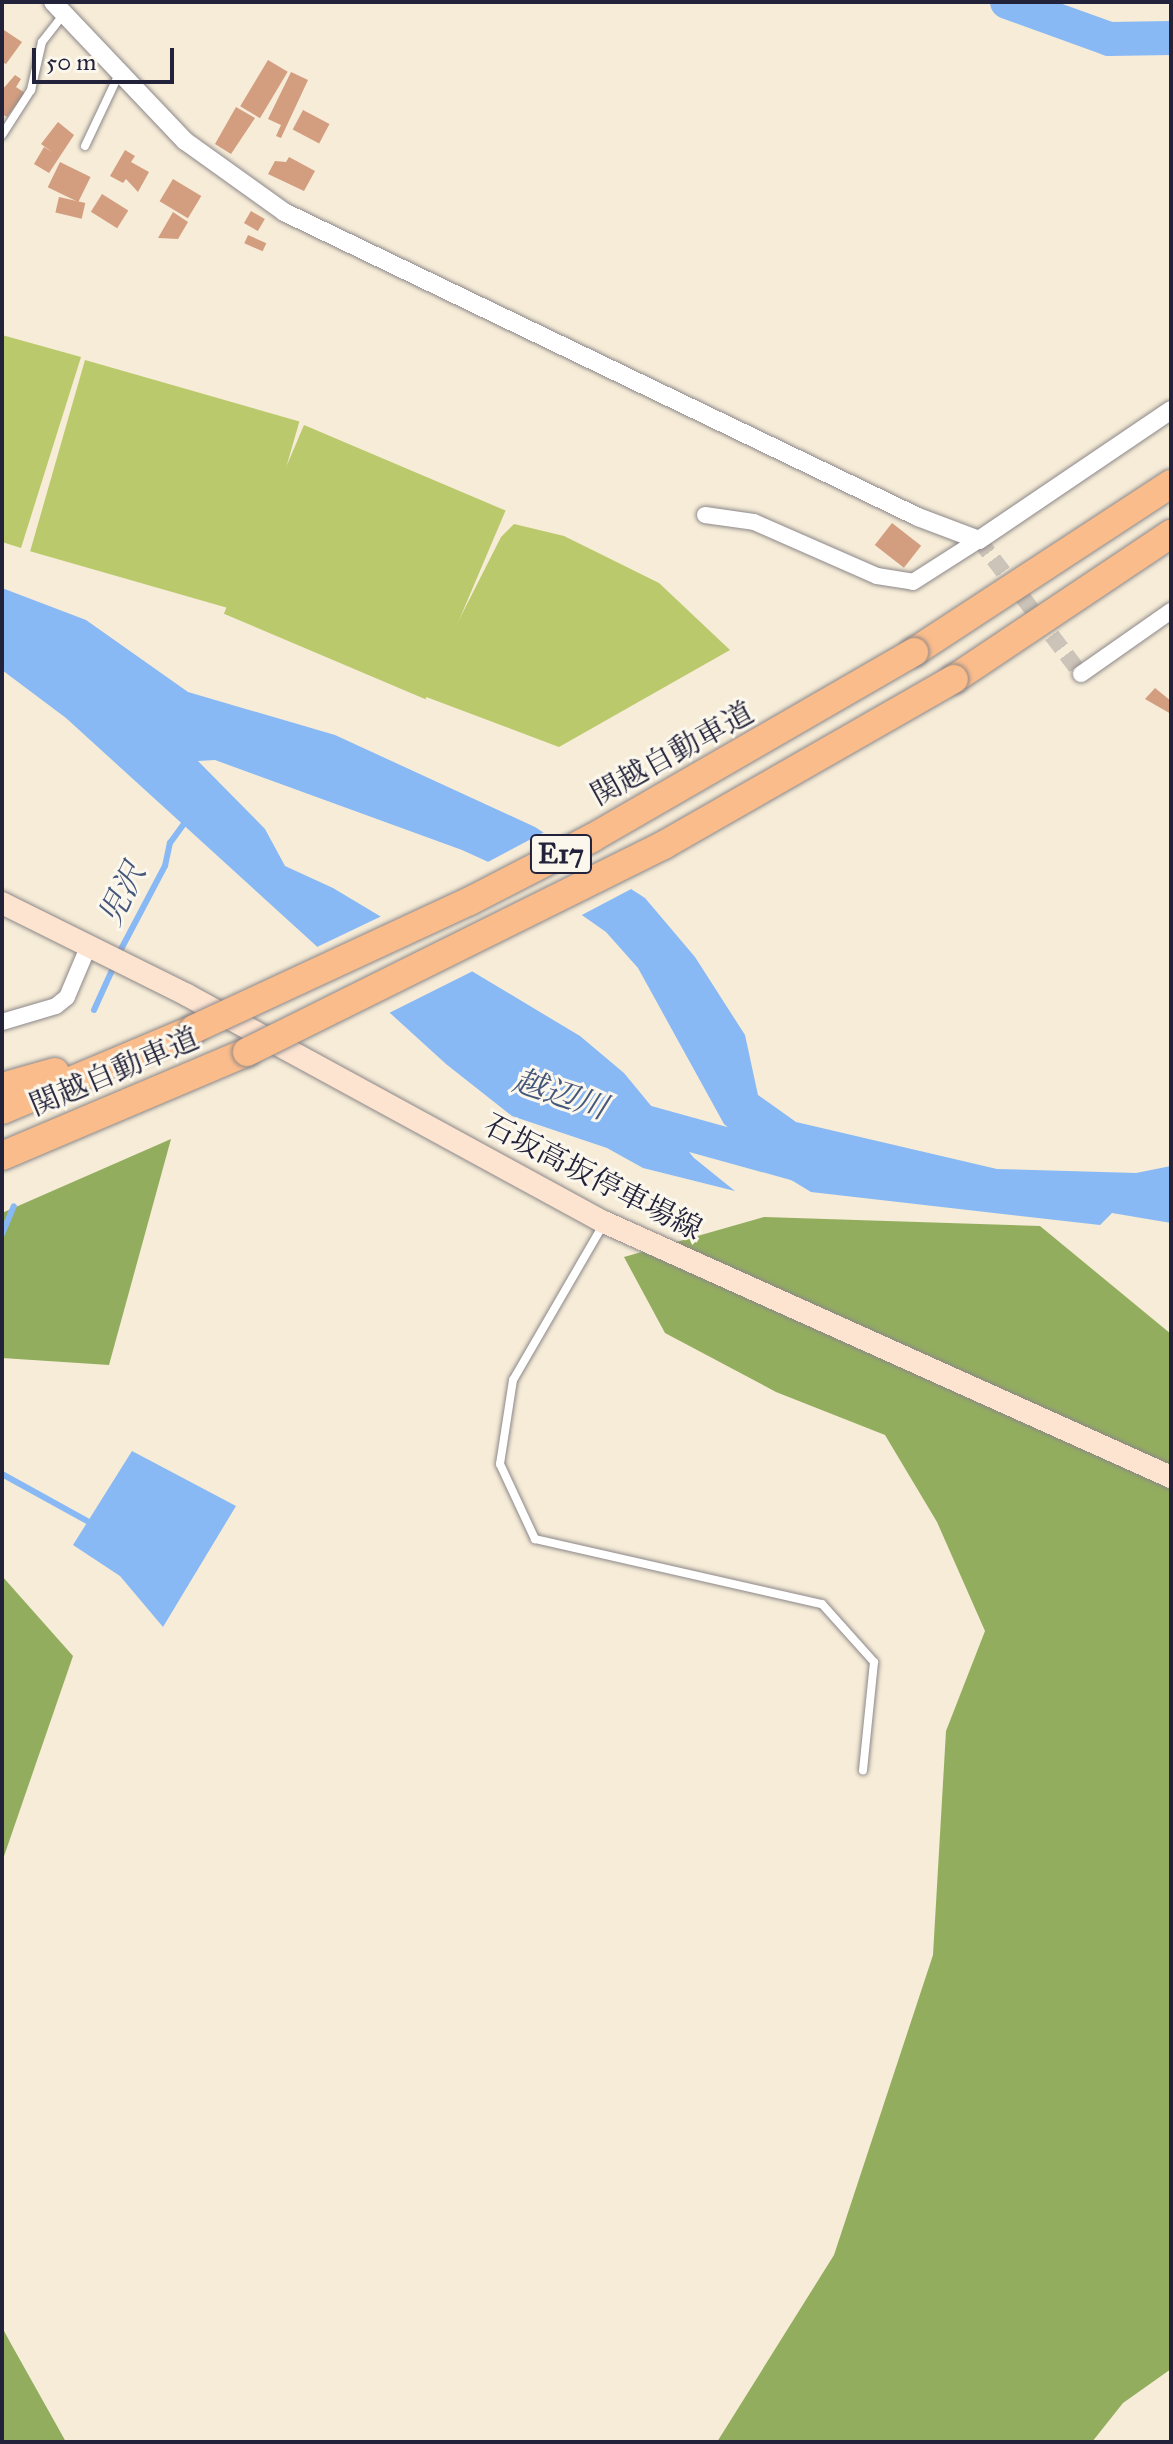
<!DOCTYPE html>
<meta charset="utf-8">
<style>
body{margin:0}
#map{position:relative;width:1173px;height:2444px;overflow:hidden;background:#f6ecd7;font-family:"IM FELL Great Primer","Noto Serif JP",serif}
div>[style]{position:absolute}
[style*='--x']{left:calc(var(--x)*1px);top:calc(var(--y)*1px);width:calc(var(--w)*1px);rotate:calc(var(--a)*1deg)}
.green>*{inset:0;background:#bac96b;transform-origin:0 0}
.forest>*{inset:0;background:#93ad5f}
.water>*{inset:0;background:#88b9f5}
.pier>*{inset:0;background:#f6ecd7}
.stream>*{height:6px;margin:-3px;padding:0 3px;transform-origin:3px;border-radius:3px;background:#88b9f5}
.river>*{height:34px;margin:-17px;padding:0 17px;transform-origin:17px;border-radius:17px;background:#88b9f5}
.building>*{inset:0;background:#d39d80;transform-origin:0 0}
.minor-tunnel>*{height:16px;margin-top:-8px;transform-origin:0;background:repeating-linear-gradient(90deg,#ccc4b8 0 16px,transparent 0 24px)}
.roads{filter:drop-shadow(0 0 2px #8c8789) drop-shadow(0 0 2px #8c8789)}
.service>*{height:8px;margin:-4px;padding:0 4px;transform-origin:4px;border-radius:4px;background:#fff}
.minor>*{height:16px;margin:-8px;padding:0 8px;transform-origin:8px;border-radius:8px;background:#fff}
.tertiary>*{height:18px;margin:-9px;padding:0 9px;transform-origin:9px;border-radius:9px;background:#fff}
.secondary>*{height:22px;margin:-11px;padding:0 11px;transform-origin:11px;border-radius:11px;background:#fde4d1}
.motorway>*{height:28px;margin:-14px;padding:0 14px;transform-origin:14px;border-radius:14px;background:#fabc8b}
.bridges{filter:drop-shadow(0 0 2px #8c8789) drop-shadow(0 0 2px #8c8789)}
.motorway-bridge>*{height:28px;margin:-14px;padding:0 14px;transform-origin:14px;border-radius:14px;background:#fabc8b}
span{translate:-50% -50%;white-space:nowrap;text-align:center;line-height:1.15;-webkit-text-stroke:6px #fbf7ec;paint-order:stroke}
.shield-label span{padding:2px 6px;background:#fbf7ec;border:2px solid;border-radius:6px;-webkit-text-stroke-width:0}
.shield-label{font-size:28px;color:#22223b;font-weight:700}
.street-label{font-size:30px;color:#22223b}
.water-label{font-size:32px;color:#46577c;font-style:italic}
.frame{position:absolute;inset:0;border:4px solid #22223b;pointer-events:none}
.scale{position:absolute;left:32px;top:48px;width:142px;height:36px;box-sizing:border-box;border:4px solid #22223b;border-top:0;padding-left:10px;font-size:24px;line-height:28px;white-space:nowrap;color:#22223b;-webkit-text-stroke:6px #fbf7ec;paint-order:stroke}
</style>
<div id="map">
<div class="green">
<i style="clip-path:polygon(2px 335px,81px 357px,21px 548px,2px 542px)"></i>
<i style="left:85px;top:360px;width:223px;height:199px;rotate:16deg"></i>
<i style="left:304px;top:425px;width:219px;height:205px;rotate:23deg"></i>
<i style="clip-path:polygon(514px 524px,564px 536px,659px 583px,730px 650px,559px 747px,421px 695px,501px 537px)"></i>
</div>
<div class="forest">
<i style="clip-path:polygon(171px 1139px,109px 1365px,2px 1358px,2px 1213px)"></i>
<i style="clip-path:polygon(764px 1217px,1040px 1226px,1171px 1334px,1171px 2369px,1123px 2403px,1092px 2442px,717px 2442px,834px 2255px,933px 1955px,946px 1731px,985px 1631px,937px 1522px,885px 1435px,776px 1392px,665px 1333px,624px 1257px)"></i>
<i style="clip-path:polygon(2px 1576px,73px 1656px,2px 1862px)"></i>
<i style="clip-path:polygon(2px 2327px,10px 2342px,66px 2442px,2px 2442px)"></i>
</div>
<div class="water">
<i style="clip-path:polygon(2px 588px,86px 620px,188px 692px,335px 735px,535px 827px,645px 898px,695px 957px,745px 1035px,758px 1095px,796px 1122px,997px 1169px,1136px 1173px,1171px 1166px,1171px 1223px,1112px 1213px,1100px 1225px,811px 1192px,783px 1175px,724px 1124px,638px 968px,606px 932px,539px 885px,462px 850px,215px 760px,198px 761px,265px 829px,285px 866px,333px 888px,580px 1036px,624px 1073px,694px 1158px,735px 1191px,643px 1168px,607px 1148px,512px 1116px,446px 1064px,66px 718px,2px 670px)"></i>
<i style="clip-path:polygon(132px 1451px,236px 1506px,163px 1627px,120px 1576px,73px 1545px)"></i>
</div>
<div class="pier">
<i style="clip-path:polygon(548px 830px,635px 887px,578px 917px,537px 888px,484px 864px)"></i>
<i style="clip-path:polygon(386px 914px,477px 969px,387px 1014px,317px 947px)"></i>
</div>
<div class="stream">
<i style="--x:118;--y:955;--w:101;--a:-62.2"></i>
<i style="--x:165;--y:866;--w:24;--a:-78"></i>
<i style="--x:170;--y:843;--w:29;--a:-54"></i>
<i style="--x:94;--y:1010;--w:48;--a:-65.6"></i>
<i style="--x:2;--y:1234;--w:30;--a:-67"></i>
<i style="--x:2;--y:1474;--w:97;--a:28.9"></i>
</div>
<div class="river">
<i style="--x:1007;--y:2;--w:109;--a:19.9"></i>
<i style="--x:1109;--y:39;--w:62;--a:-0.9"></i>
<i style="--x:627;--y:1117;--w:184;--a:15.5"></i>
</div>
<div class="building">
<i style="clip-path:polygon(4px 30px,22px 42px,6px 64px,2px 62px)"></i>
<i style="left:268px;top:60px;width:23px;height:54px;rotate:31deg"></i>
<i style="clip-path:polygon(291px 72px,308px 80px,281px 138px,276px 136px,281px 125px,268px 119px)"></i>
<i style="clip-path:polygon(15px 75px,21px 79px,16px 87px,25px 93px,7px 117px,2px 114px,2px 90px)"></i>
<i style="clip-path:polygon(236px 107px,255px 118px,231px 154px,215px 144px)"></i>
<i style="left:303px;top:110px;width:30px;height:22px;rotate:28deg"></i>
<i style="clip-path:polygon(58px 122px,74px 135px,49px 173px,34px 164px,44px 147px,52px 152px,41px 144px)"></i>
<i style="clip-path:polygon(125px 150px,135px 156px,131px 162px,149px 172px,138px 192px,126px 179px,123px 183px,110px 176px)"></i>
<i style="clip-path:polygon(289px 157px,315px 171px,304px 191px,268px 174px,275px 161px,286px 162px)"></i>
<i style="left:60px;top:162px;width:34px;height:28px;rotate:26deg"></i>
<i style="left:173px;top:179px;width:33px;height:26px;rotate:31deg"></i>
<i style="left:102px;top:194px;width:31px;height:21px;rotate:32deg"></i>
<i style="left:59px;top:197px;width:27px;height:16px;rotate:13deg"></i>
<i style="left:251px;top:211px;width:16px;height:14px;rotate:30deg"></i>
<i style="clip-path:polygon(173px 212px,188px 222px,178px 239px,158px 238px)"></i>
<i style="left:248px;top:235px;width:20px;height:9px;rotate:24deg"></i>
<i style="left:892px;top:523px;width:37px;height:28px;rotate:38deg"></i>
<i style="clip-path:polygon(1155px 688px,1171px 701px,1171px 714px,1145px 699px)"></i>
</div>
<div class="minor-tunnel">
<i style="--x:979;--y:540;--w:168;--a:52.7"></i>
</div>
<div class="roads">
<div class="service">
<i style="--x:2;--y:135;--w:54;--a:-57.2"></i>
<i style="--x:31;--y:90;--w:49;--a:-77.1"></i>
<i style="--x:42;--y:42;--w:36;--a:-52"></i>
<i style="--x:85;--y:146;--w:80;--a:-64.7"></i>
<i style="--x:603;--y:1225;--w:179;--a:120.1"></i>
<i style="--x:513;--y:1380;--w:85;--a:98.8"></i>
<i style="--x:500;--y:1464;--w:83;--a:65"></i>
<i style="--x:535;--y:1539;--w:294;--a:12.8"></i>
<i style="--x:822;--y:1604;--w:78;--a:48.1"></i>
<i style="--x:874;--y:1662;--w:109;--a:95.8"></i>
</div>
<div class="minor">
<i style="--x:705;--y:515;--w:49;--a:8.1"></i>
<i style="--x:754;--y:522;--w:134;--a:23.7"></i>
<i style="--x:877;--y:576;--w:36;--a:9"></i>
<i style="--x:913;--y:582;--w:78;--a:-32.5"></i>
<i style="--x:1081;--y:674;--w:110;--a:-35"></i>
<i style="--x:2;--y:1022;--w:56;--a:-16.5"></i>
<i style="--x:56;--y:1006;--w:14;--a:-39"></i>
<i style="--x:67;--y:997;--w:56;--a:-67.1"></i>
</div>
<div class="tertiary">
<i style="--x:53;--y:2;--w:192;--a:46.5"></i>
<i style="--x:185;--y:141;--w:122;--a:35.6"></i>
<i style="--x:284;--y:212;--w:704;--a:25.69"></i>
<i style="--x:918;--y:517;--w:65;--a:20.7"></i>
<i style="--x:979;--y:540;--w:232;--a:-34.1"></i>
</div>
<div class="secondary">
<i style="--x:2;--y:903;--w:207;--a:26.4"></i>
<i style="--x:187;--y:995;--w:475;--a:28.6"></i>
<i style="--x:604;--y:1222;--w:622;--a:24.22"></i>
</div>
<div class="motorway">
<i style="--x:914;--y:652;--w:307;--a:-33.2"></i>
<i style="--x:954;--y:679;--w:261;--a:-33.8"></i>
<i style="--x:2;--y:1087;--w:55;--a:-15.8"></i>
<i style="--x:2;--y:1110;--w:208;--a:-22.9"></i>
<i style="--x:2;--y:1156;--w:266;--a:-23"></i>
</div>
</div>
<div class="bridges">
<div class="motorway-bridge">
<i style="--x:194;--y:1029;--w:304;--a:-24.9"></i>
<i style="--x:470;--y:901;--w:137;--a:-27.3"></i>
<i style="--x:592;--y:838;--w:372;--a:-30"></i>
<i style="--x:247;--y:1052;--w:466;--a:-26.4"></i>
<i style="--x:664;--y:845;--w:334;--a:-29.8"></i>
</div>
</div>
<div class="shield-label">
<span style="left:561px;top:854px">E17</span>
</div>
<div class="street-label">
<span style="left:672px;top:754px;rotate:-29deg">関越自動車道</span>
<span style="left:114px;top:1072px;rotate:-23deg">関越自動車道</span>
<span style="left:593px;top:1177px;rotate:27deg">石坂高坂停車場線</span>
</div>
<div class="water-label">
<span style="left:123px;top:895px;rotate:-64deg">児沢</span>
<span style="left:560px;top:1095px;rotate:18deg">越辺川</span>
</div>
<div class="frame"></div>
<div class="scale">50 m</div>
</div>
